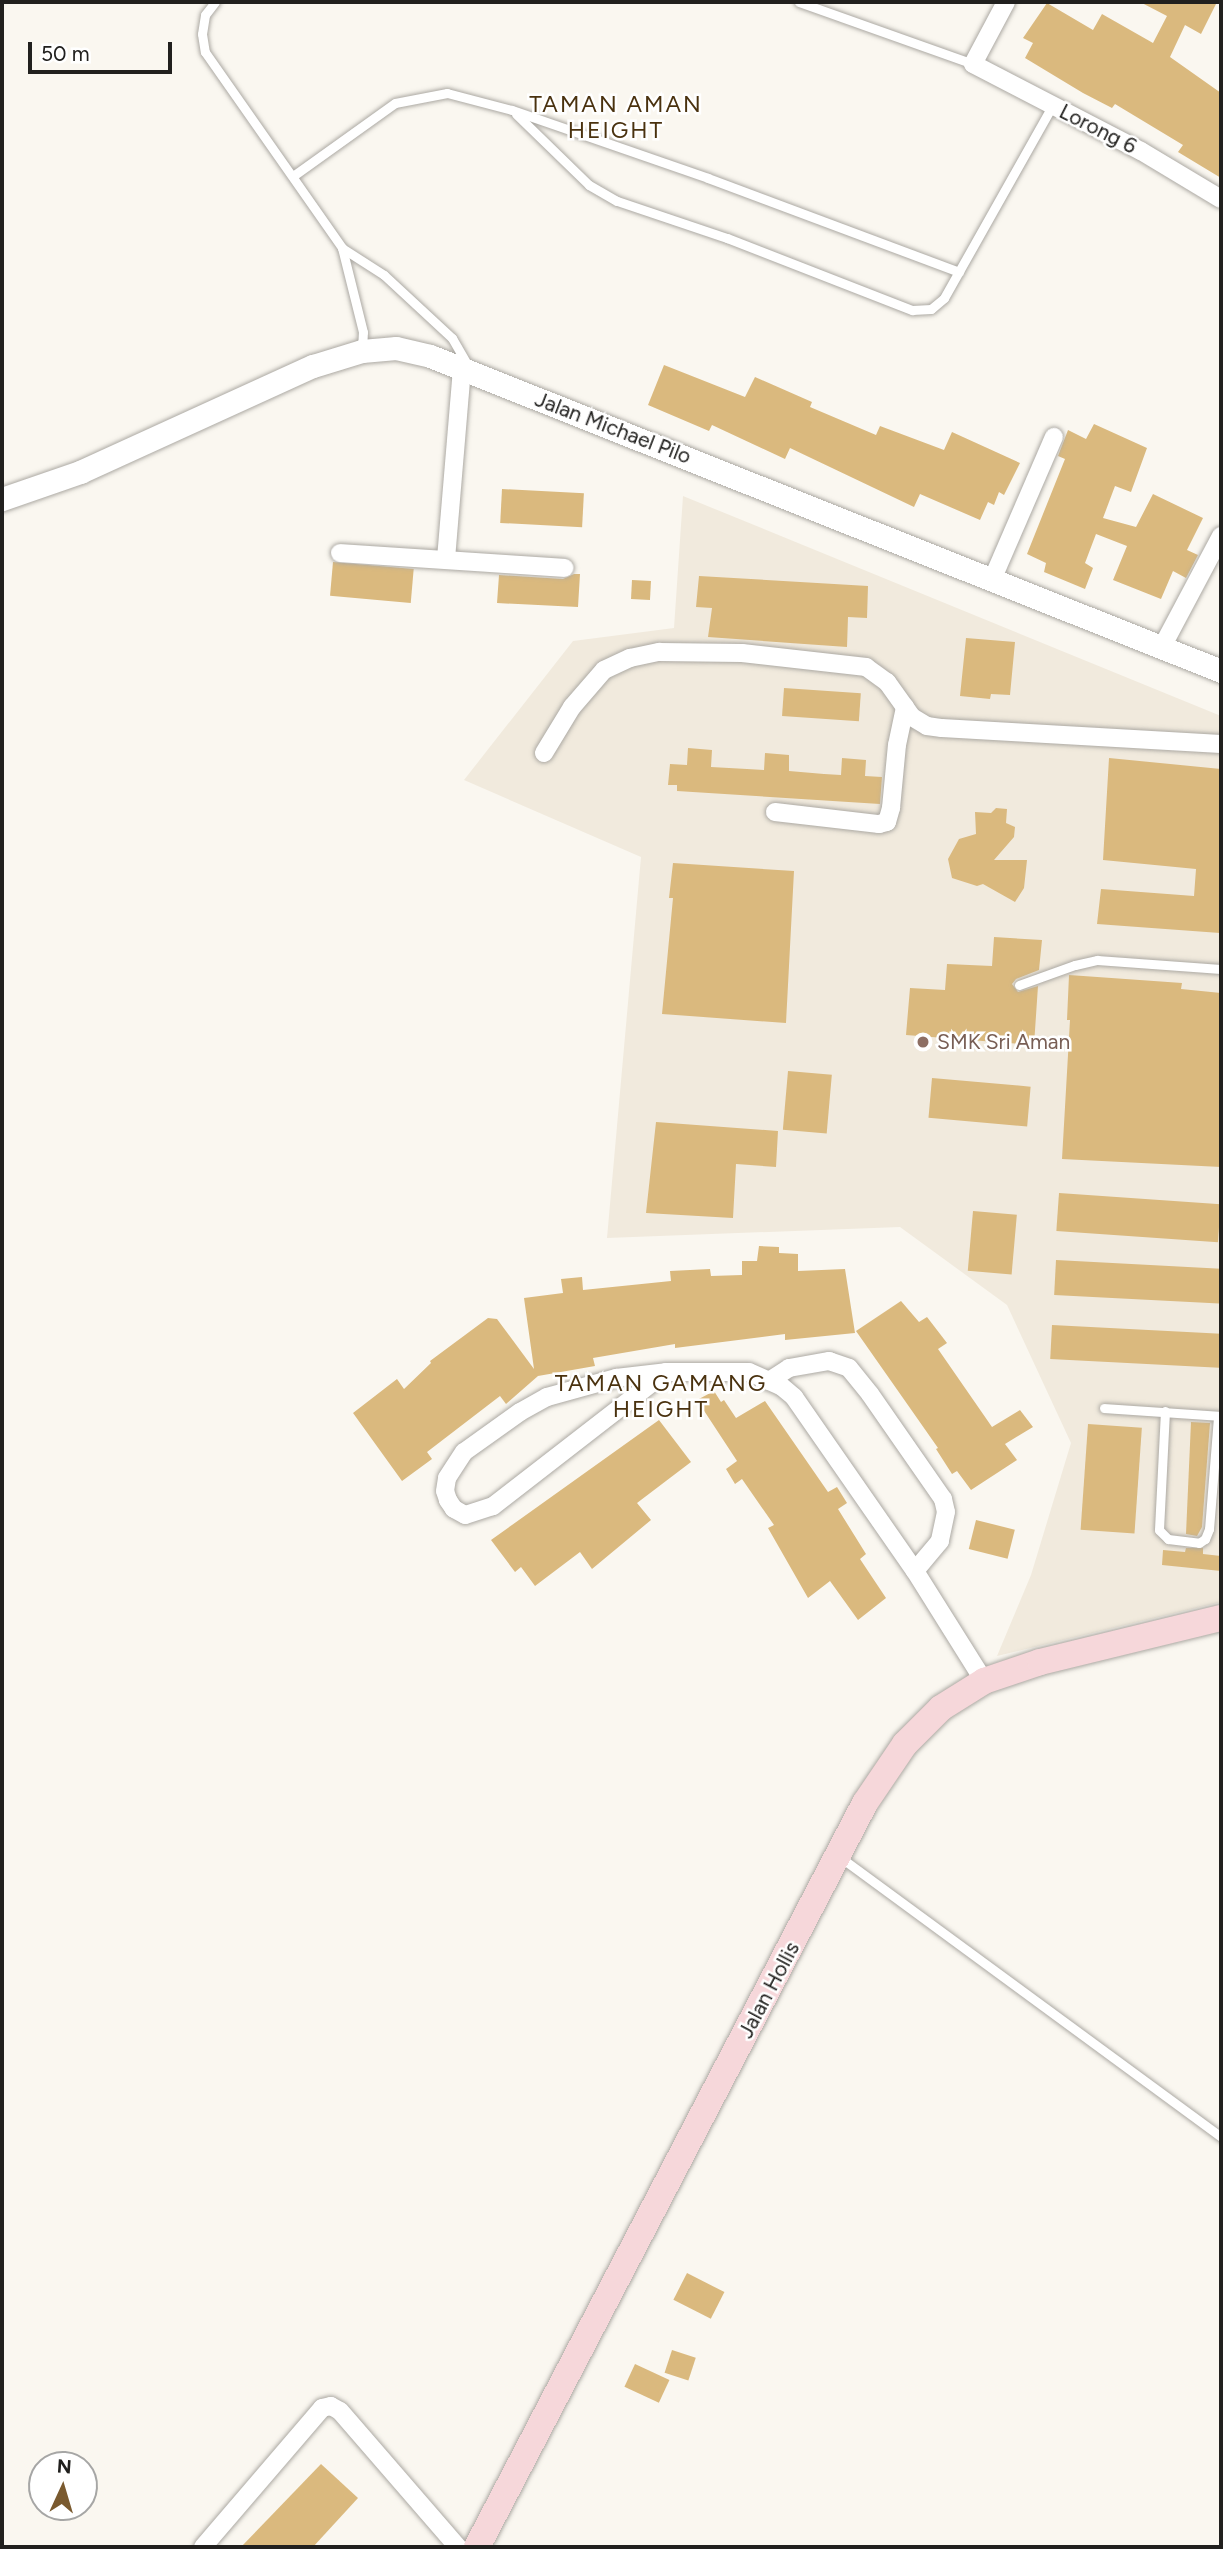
<!DOCTYPE html>
<style>
body{margin:0}
#map{position:relative;width:1223px;height:2549px;overflow:hidden;background:#faf7f0;font-family:Figtree,sans-serif}
div>[style]{position:absolute}
[style*='--x']{left:calc(var(--x)*1px);top:calc(var(--y)*1px);width:calc(var(--w)*1px);rotate:calc(var(--a)*1deg)}
.built>*{inset:0;background:#f1eadd}
.building>*{inset:0;background:#dab97e;transform-origin:0 0}
.roads{filter:drop-shadow(0 0 2px #aca9a3) drop-shadow(0 0 2px #aca9a3)}
.service>*{height:9px;margin:-4.5px;padding:0 4.5px;transform-origin:4.5px;border-radius:4.5px;background:#fff}
.minor>*{height:18px;margin:-9px;padding:0 9px;transform-origin:9px;border-radius:9px;background:#fff}
.tertiary>*{height:23px;margin:-11.5px;padding:0 11.5px;transform-origin:11.5px;border-radius:11.5px;background:#fff}
.secondary>*{height:26px;margin:-13px;padding:0 13px;transform-origin:13px;border-radius:13px;background:#f6d7da}
.dots>*{width:19px;height:19px;translate:-50% -50%;box-sizing:border-box;border:4px solid #fff;border-radius:50%}
span{translate:-50% -50%;white-space:nowrap;text-align:center;line-height:1.15;-webkit-text-stroke:5px #fff;paint-order:stroke}
.street-label{font-size:21px;color:#21201e}
.education-label{font-size:21px;color:#785e54}
.left{translate:0 -50%;text-align:left}
.neighbourhood-label{font-size:23px;color:#4a320f;letter-spacing:2px}
.frame{position:absolute;inset:0;border:4px solid #21201e;pointer-events:none}
.north{position:absolute;left:28px;top:2451px;width:70px;height:70px;box-sizing:border-box;background:#fff;border:2px solid #a6a6a5;border-radius:50%;rotate:4deg;font-size:19px;font-weight:700;line-height:28px;text-align:center;color:#21201e}
.north::after{content:'';display:block;margin:auto;width:24px;height:32px;background:#7a5a2f;clip-path:polygon(50% 0,100% 100%,50% 72%,0 100%)}
.scale{position:absolute;left:28px;top:42px;width:144px;height:32px;box-sizing:border-box;border:4px solid #21201e;border-top:0;padding-left:9px;font-size:21px;line-height:24px;white-space:nowrap;color:#21201e;-webkit-text-stroke:5px #fff;paint-order:stroke}
</style>
<div id="map">
<div class="built">
<i style="clip-path:polygon(683px 496px,1221px 716px,1221px 1602px,997px 1656px,1031px 1575px,1071px 1443px,1007px 1305px,900px 1227px,607px 1238px,641px 857px,464px 780px,573px 641px,674px 628px)"></i>
</div>
<div class="building">
<i style="clip-path:polygon(1140px 2px,1217px 2px,1201px 34px,1185px 25px,1170px 57px,1221px 93px,1221px 178px,1178px 152px,1183px 145px,1115px 104px,1112px 108px,1083px 93px,1025px 58px,1033px 43px,1023px 38px,1047px 3px,1093px 30px,1102px 14px,1153px 43px,1167px 16px)"></i>
<i style="clip-path:polygon(664px 365px,745px 397px,755px 377px,812px 402px,810px 407px,876px 435px,880px 426px,944px 450px,952px 432px,1020px 463px,1004px 495px,999px 492px,994px 505px,988px 502px,980px 520px,920px 494px,914px 507px,790px 448px,785px 459px,712px 425px,709px 431px,648px 405px)"></i>
<i style="clip-path:polygon(1094px 424px,1147px 448px,1131px 492px,1115px 486px,1103px 518px,1136px 527px,1153px 494px,1203px 518px,1187px 550px,1198px 555px,1186px 578px,1173px 571px,1161px 599px,1113px 580px,1127px 546px,1096px 534px,1085px 563px,1093px 568px,1085px 589px,1044px 572px,1046px 563px,1027px 554px,1065px 459px,1058px 456px,1068px 430px,1086px 439px)"></i>
<i style="left:502px;top:489px;width:82px;height:34px;rotate:3deg"></i>
<i style="left:333px;top:562px;width:81px;height:34px;rotate:5deg"></i>
<i style="clip-path:polygon(574px 574px,580px 574px,578px 607px,497px 603px,499px 575px,563px 579px)"></i>
<i style="clip-path:polygon(699px 576px,868px 586px,867px 618px,848px 617px,847px 647px,708px 637px,712px 608px,696px 607px)"></i>
<i style="left:632px;top:580px;width:19px;height:19px;rotate:3deg"></i>
<i style="clip-path:polygon(966px 638px,1015px 642px,1010px 695px,991px 694px,990px 699px,960px 696px)"></i>
<i style="left:784px;top:688px;width:77px;height:28px;rotate:4deg"></i>
<i style="clip-path:polygon(688px 748px,712px 750px,711px 767px,747px 769px,764px 770px,765px 753px,789px 755px,789px 771px,824px 774px,841px 775px,842px 758px,866px 760px,865px 776px,882px 777px,880px 804px,677px 791px,677px 785px,668px 785px,670px 764px,687px 765px)"></i>
<i style="clip-path:polygon(1109px 758px,1221px 769px,1220px 933px,1097px 924px,1101px 889px,1194px 896px,1196px 869px,1103px 860px)"></i>
<i style="clip-path:polygon(996px 808px,1007px 809px,1006px 823px,1015px 827px,1014px 837px,994px 860px,1027px 860px,1024px 888px,1015px 902px,983px 884px,977px 886px,952px 878px,948px 859px,959px 839px,976px 834px,975px 812px,991px 813px)"></i>
<i style="clip-path:polygon(673px 863px,794px 871px,786px 1023px,662px 1014px,673px 898px,669px 898px)"></i>
<i style="clip-path:polygon(994px 937px,1042px 940px,1039px 970px,1016px 979px,1012px 984px,1018px 992px,1038px 986px,1034px 1045px,906px 1035px,910px 988px,945px 990px,947px 964px,992px 966px)"></i>
<i style="clip-path:polygon(1069px 975px,1182px 983px,1181px 989px,1221px 993px,1221px 1167px,1062px 1159px,1070px 1020px,1067px 1020px)"></i>
<i style="left:788px;top:1071px;width:44px;height:59px;rotate:5deg"></i>
<i style="left:932px;top:1078px;width:99px;height:40px;rotate:5deg"></i>
<i style="clip-path:polygon(656px 1122px,778px 1131px,776px 1167px,736px 1164px,733px 1218px,646px 1213px)"></i>
<i style="left:1059px;top:1193px;width:162px;height:38px;rotate:4deg"></i>
<i style="left:973px;top:1211px;width:44px;height:60px;rotate:5deg"></i>
<i style="clip-path:polygon(759px 1246px,779px 1247px,779px 1253px,798px 1254px,798px 1271px,845px 1269px,855px 1333px,785px 1340px,785px 1334px,675px 1348px,675px 1344px,593px 1358px,595px 1366px,538px 1376px,506px 1404px,500px 1396px,427px 1452px,432px 1459px,402px 1481px,353px 1413px,397px 1379px,404px 1389px,431px 1363px,430px 1361px,488px 1318px,497px 1319px,534px 1369px,524px 1298px,563px 1293px,561px 1279px,582px 1277px,583px 1290px,671px 1281px,670px 1271px,710px 1269px,711px 1276px,742px 1275px,742px 1261px,757px 1261px)"></i>
<i style="left:1056px;top:1260px;width:165px;height:35px;rotate:3deg"></i>
<i style="clip-path:polygon(901px 1301px,919px 1322px,927px 1317px,947px 1343px,938px 1349px,992px 1427px,1020px 1410px,1033px 1427px,1005px 1444px,1017px 1460px,971px 1490px,957px 1471px,952px 1474px,936px 1449px,938px 1448px,856px 1331px)"></i>
<i style="left:1052px;top:1325px;width:169px;height:34px;rotate:3deg"></i>
<i style="clip-path:polygon(714px 1391px,721px 1402px,724px 1400px,736px 1418px,765px 1401px,828px 1492px,837px 1487px,847px 1503px,838px 1509px,866px 1554px,860px 1559px,886px 1598px,858px 1620px,830px 1581px,808px 1598px,768px 1528px,774px 1525px,742px 1479px,735px 1484px,726px 1469px,737px 1461px,697px 1400px)"></i>
<i style="clip-path:polygon(659px 1420px,691px 1462px,637px 1503px,651px 1520px,592px 1569px,580px 1552px,535px 1586px,521px 1567px,515px 1572px,491px 1540px)"></i>
<i style="clip-path:polygon(1191px 1422px,1210px 1423px,1202px 1527px,1197px 1536px,1186px 1534px)"></i>
<i style="left:1088px;top:1424px;width:54px;height:106px;rotate:4deg"></i>
<i style="left:976px;top:1520px;width:40px;height:30px;rotate:14deg"></i>
<i style="clip-path:polygon(1186px 1548px,1203px 1548px,1203px 1554px,1221px 1556px,1221px 1571px,1162px 1565px,1163px 1550px,1185px 1552px)"></i>
<i style="left:687px;top:2273px;width:42px;height:30px;rotate:27deg"></i>
<i style="left:672px;top:2350px;width:25px;height:24px;rotate:18deg"></i>
<i style="left:635px;top:2364px;width:38px;height:25px;rotate:25deg"></i>
<i style="clip-path:polygon(321px 2464px,358px 2498px,313px 2547px,241px 2547px)"></i>
</div>
<div class="roads">
<div class="service">
<i style="--x:215;--y:2;--w:16;--a:128"></i>
<i style="--x:205;--y:15;--w:19;--a:99"></i>
<i style="--x:202;--y:34;--w:18;--a:81"></i>
<i style="--x:205;--y:52;--w:239;--a:55"></i>
<i style="--x:799;--y:2;--w:185;--a:19.6"></i>
<i style="--x:516;--y:114;--w:102;--a:44.2"></i>
<i style="--x:589;--y:185;--w:32;--a:30"></i>
<i style="--x:617;--y:201;--w:116;--a:18.6"></i>
<i style="--x:727;--y:238;--w:199;--a:21.3"></i>
<i style="--x:912;--y:310;--w:19;--a:-3"></i>
<i style="--x:931;--y:309;--w:17;--a:-40"></i>
<i style="--x:944;--y:298;--w:220;--a:-60.6"></i>
<i style="--x:293;--y:176;--w:125;--a:-35.6"></i>
<i style="--x:395;--y:103;--w:53;--a:-10.9"></i>
<i style="--x:447;--y:93;--w:67;--a:14.7"></i>
<i style="--x:512;--y:110;--w:207;--a:19.1"></i>
<i style="--x:708;--y:178;--w:268;--a:20.5"></i>
<i style="--x:362;--y:350;--w:18;--a:-87"></i>
<i style="--x:363;--y:332;--w:87;--a:-104"></i>
<i style="--x:342;--y:248;--w:50;--a:32.7"></i>
<i style="--x:384;--y:275;--w:93;--a:42.8"></i>
<i style="--x:452;--y:338;--w:32;--a:60"></i>
<i style="--x:1019;--y:985;--w:59;--a:-19.7"></i>
<i style="--x:1075;--y:965;--w:23;--a:-13"></i>
<i style="--x:1097;--y:960;--w:124;--a:4.2"></i>
<i style="--x:1104;--y:1408;--w:117;--a:3.9"></i>
<i style="--x:1165;--y:1411;--w:119;--a:92.9"></i>
<i style="--x:1159;--y:1530;--w:13;--a:45"></i>
<i style="--x:1168;--y:1539;--w:31;--a:7"></i>
<i style="--x:1199;--y:1543;--w:7;--a:-34"></i>
<i style="--x:1205;--y:1539;--w:11;--a:-68"></i>
<i style="--x:1209;--y:1529;--w:113;--a:-85.4"></i>
<i style="--x:840;--y:1857;--w:473;--a:36.3"></i>
</div>
<div class="minor">
<i style="--x:1006;--y:2;--w:70;--a:118"></i>
<i style="--x:973;--y:64;--w:189;--a:27.4"></i>
<i style="--x:1141;--y:151;--w:93;--a:31"></i>
<i style="--x:340;--y:553;--w:225;--a:3.8"></i>
<i style="--x:446;--y:559;--w:191;--a:-85.2"></i>
<i style="--x:992;--y:580;--w:156;--a:-66.6"></i>
<i style="--x:1162;--y:647;--w:126;--a:-62"></i>
<i style="--x:544;--y:753;--w:54;--a:-58.7"></i>
<i style="--x:572;--y:707;--w:49;--a:-49.1"></i>
<i style="--x:604;--y:670;--w:29;--a:-25"></i>
<i style="--x:630;--y:658;--w:30;--a:-12"></i>
<i style="--x:659;--y:652;--w:83;--a:0.7"></i>
<i style="--x:742;--y:653;--w:125;--a:6.4"></i>
<i style="--x:866;--y:667;--w:26;--a:36"></i>
<i style="--x:887;--y:682;--w:43;--a:54.5"></i>
<i style="--x:912;--y:717;--w:17;--a:31"></i>
<i style="--x:927;--y:726;--w:15;--a:8"></i>
<i style="--x:942;--y:728;--w:279;--a:3.3"></i>
<i style="--x:775;--y:812;--w:105;--a:6.6"></i>
<i style="--x:879;--y:824;--w:8;--a:-14"></i>
<i style="--x:887;--y:822;--w:15;--a:-74"></i>
<i style="--x:891;--y:808;--w:63;--a:-84.6"></i>
<i style="--x:897;--y:745;--w:39;--a:-78"></i>
<i style="--x:666;--y:1372;--w:219;--a:142.2"></i>
<i style="--x:493;--y:1506;--w:29;--a:162"></i>
<i style="--x:465;--y:1515;--w:13;--a:-151"></i>
<i style="--x:454;--y:1509;--w:11;--a:-124"></i>
<i style="--x:448;--y:1500;--w:9;--a:-108"></i>
<i style="--x:445;--y:1491;--w:13;--a:-81"></i>
<i style="--x:447;--y:1478;--w:31;--a:-57"></i>
<i style="--x:464;--y:1452;--w:69;--a:-35.5"></i>
<i style="--x:520;--y:1412;--w:31;--a:-29"></i>
<i style="--x:547;--y:1397;--w:72;--a:-15.4"></i>
<i style="--x:616;--y:1378;--w:50;--a:-6.8"></i>
<i style="--x:666;--y:1372;--w:83;--a:0"></i>
<i style="--x:749;--y:1372;--w:35;--a:24"></i>
<i style="--x:781;--y:1386;--w:17;--a:40"></i>
<i style="--x:794;--y:1397;--w:212;--a:55.2"></i>
<i style="--x:915;--y:1571;--w:130;--a:57.9"></i>
<i style="--x:769;--y:1381;--w:24;--a:-33"></i>
<i style="--x:789;--y:1368;--w:41;--a:-9.9"></i>
<i style="--x:829;--y:1361;--w:21;--a:19"></i>
<i style="--x:849;--y:1368;--w:33;--a:51"></i>
<i style="--x:870;--y:1394;--w:128;--a:55.2"></i>
<i style="--x:943;--y:1499;--w:13;--a:77"></i>
<i style="--x:946;--y:1512;--w:30;--a:102"></i>
<i style="--x:940;--y:1541;--w:39;--a:130"></i>
<i style="--x:203;--y:2547;--w:183;--a:-49.4"></i>
<i style="--x:322;--y:2408;--w:9;--a:-13"></i>
<i style="--x:331;--y:2406;--w:10;--a:29"></i>
<i style="--x:340;--y:2411;--w:180;--a:49.1"></i>
</div>
<div class="tertiary">
<i style="--x:2;--y:499;--w:83;--a:-19.1"></i>
<i style="--x:80;--y:472;--w:256;--a:-24.5"></i>
<i style="--x:313;--y:366;--w:51;--a:-17"></i>
<i style="--x:362;--y:351;--w:34;--a:-5"></i>
<i style="--x:396;--y:348;--w:35;--a:13"></i>
<i style="--x:430;--y:356;--w:851;--a:21.71"></i>
</div>
<div class="secondary">
<i style="--x:477;--y:2547;--w:839;--a:-62.46"></i>
<i style="--x:865;--y:1803;--w:71;--a:-55.9"></i>
<i style="--x:905;--y:1744;--w:51;--a:-45"></i>
<i style="--x:941;--y:1708;--w:51;--a:-32.1"></i>
<i style="--x:984;--y:1681;--w:59;--a:-18.7"></i>
<i style="--x:1040;--y:1662;--w:186;--a:-13.7"></i>
</div>
</div>
<div class="dots">
<i style="left:923px;top:1042px;background:#8d6e63"></i>
</div>
<div class="street-label">
<span style="left:1098px;top:129px;rotate:27deg">Lorong 6</span>
<span style="left:613px;top:428px;rotate:21deg">Jalan Michael Pilo</span>
<span style="left:769px;top:1990px;rotate:-62deg">Jalan Hollis</span>
</div>
<div class="education-label">
<span class="left" style="left:937px;top:1042px">SMK Sri Aman</span>
</div>
<div class="neighbourhood-label">
<span style="left:616px;top:117px">TAMAN AMAN<br>HEIGHT</span>
<span style="left:661px;top:1396px">TAMAN GAMANG<br>HEIGHT</span>
</div>
<div class="frame"></div>
<div class="north">N</div>
<div class="scale">50 m</div>
</div>
